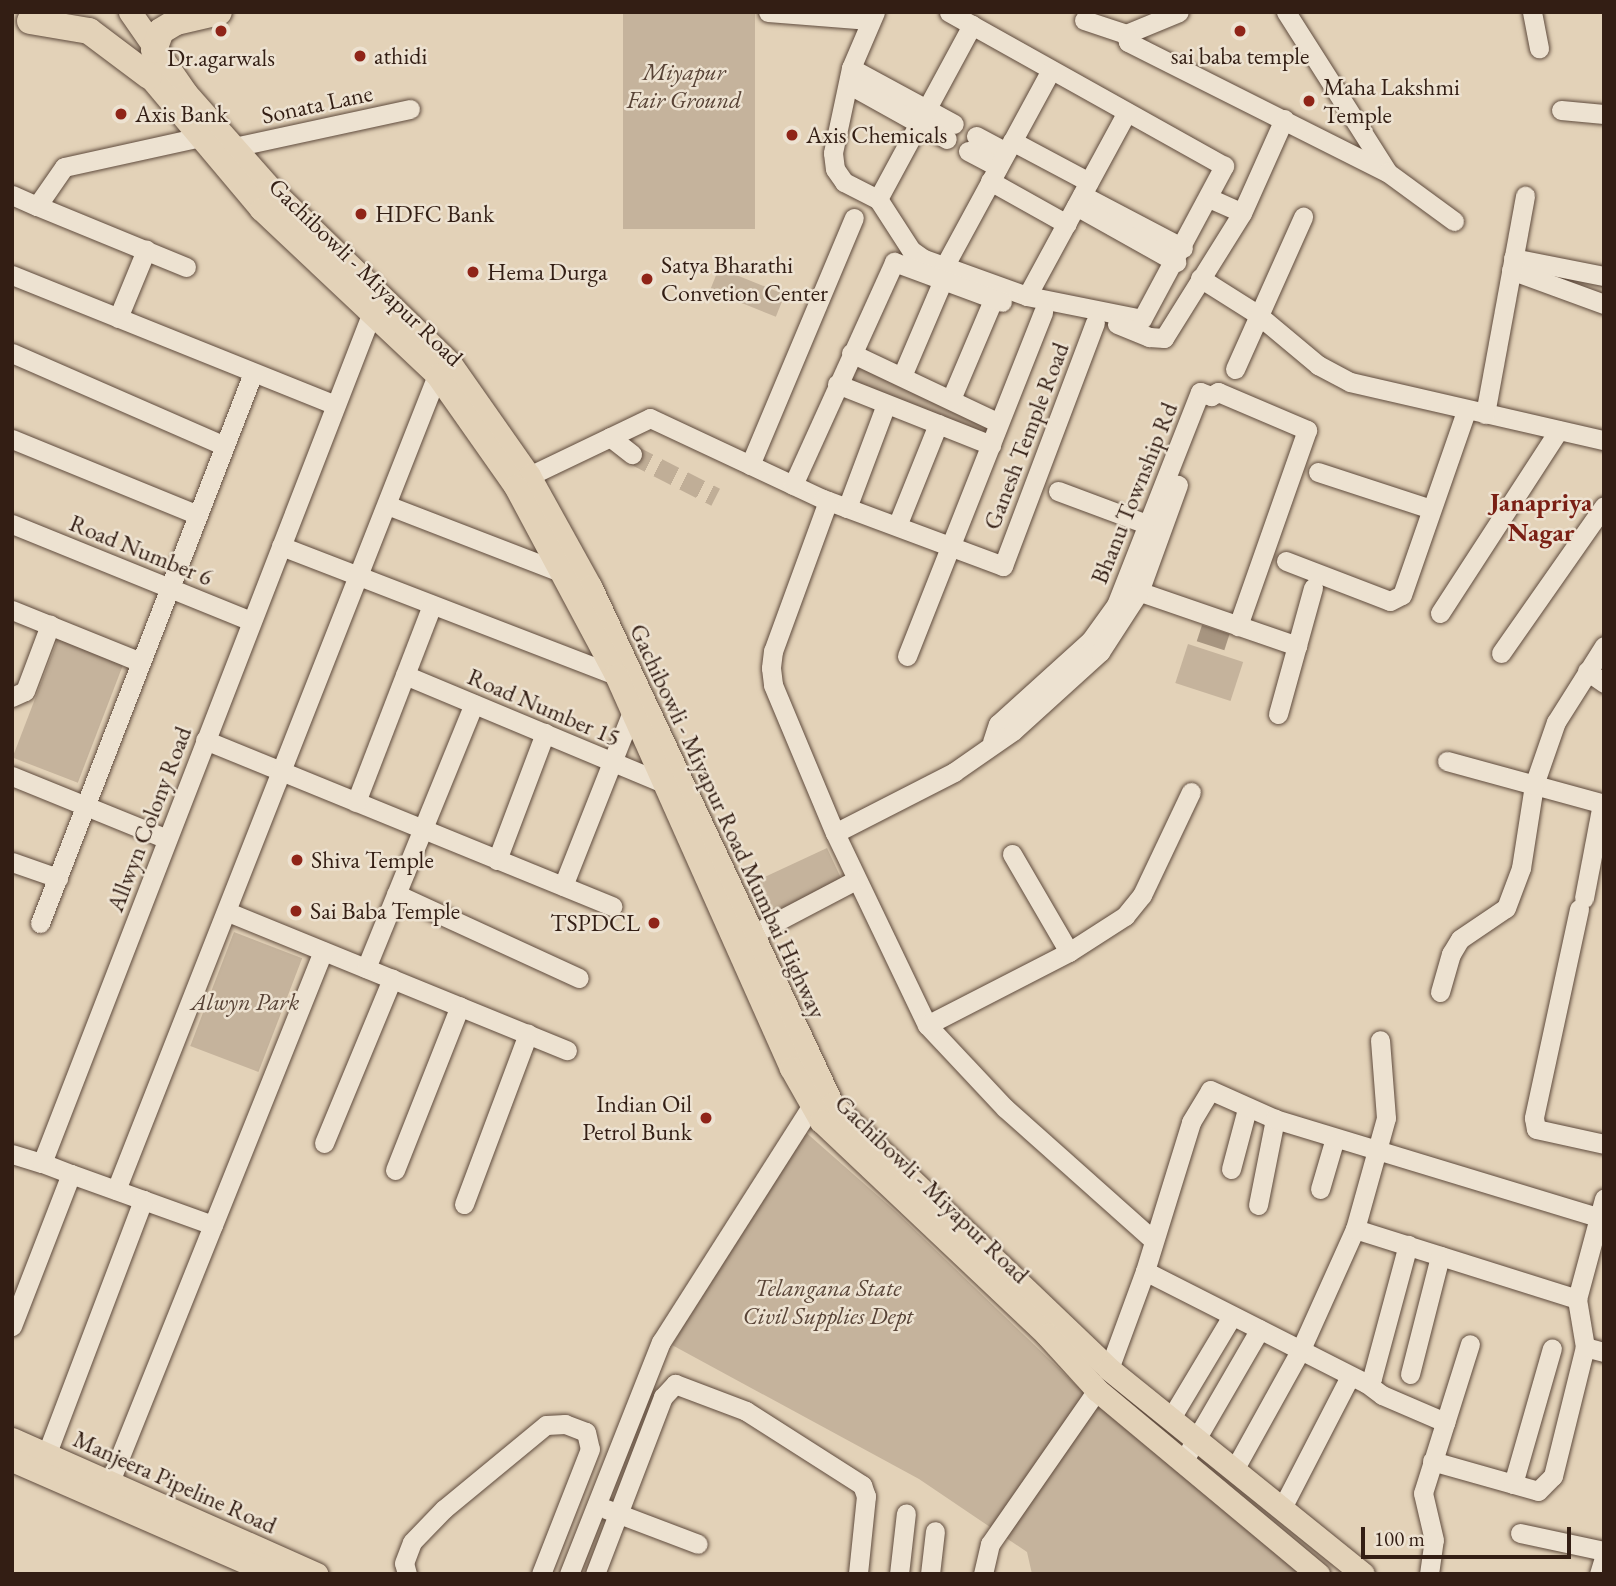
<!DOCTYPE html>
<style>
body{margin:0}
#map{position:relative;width:1616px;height:1586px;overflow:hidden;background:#e3d2b8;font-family:"EB Garamond",serif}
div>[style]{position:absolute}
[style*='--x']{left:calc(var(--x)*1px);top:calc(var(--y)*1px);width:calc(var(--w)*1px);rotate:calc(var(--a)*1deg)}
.green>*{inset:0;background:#c5b39c;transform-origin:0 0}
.water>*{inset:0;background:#a79580;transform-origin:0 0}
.minor-tunnel>*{height:19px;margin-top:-9.5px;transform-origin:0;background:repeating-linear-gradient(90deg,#c0ae97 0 19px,transparent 0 29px)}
.roads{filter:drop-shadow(0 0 2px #5f4b3d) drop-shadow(0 0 2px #5f4b3d)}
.minor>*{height:19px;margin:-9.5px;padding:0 9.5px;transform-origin:9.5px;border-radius:9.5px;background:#ede2d1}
.major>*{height:23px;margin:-11.5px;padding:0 11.5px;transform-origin:11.5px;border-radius:11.5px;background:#e3d2b8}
.highway>*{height:26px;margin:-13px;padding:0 13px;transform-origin:13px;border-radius:13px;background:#e3d2b8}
.dots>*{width:19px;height:19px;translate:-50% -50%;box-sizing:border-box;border:4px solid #ede2d1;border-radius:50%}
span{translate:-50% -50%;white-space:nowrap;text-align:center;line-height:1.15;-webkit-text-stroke:5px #ede2d1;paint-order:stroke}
.poi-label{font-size:24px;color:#331e14}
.left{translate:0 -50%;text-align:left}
.right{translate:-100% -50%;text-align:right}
.park-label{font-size:24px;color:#584336;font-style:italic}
.street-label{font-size:24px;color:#331e14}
.neighbourhood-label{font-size:26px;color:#7a1f14;font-weight:700}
.frame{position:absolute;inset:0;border:14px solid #331e14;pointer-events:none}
.scale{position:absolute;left:1361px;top:1527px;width:210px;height:32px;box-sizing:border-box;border:4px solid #331e14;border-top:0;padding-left:9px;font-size:21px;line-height:24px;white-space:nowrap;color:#331e14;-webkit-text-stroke:5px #ede2d1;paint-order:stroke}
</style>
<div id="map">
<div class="green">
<i style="left:623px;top:12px;width:132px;height:217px"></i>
<i style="left:719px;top:268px;width:71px;height:24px;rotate:22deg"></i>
<i style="clip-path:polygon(851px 353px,997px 422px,991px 445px,837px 384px)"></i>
<i style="left:58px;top:639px;width:70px;height:127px;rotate:21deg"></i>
<i style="left:1188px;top:644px;width:58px;height:41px;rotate:18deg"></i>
<i style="left:827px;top:848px;width:38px;height:90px;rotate:65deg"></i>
<i style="left:234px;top:932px;width:73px;height:122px;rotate:21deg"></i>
<i style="clip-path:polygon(802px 1129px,894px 1210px,1076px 1385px,1310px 1574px,1032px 1574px,1027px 1552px,919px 1479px,672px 1345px)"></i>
</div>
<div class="water">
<i style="left:1202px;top:625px;width:29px;height:17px;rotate:18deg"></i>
</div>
<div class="minor-tunnel">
<i style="--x:632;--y:454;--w:94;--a:27.1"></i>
</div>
<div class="roads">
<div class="minor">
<i style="--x:768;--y:12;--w:102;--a:4.5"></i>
<i style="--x:875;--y:12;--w:61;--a:113.2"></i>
<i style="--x:851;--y:68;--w:87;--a:102"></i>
<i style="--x:833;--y:153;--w:16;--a:83"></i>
<i style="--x:835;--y:169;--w:16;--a:55"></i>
<i style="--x:844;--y:182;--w:38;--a:27"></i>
<i style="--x:878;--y:199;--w:61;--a:57.1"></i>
<i style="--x:911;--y:250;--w:16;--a:35"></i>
<i style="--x:924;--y:259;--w:109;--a:19.8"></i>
<i style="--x:1027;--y:296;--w:117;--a:11.3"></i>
<i style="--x:1142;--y:319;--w:174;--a:-61.8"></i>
<i style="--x:1224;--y:166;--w:315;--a:-150.8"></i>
<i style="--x:1286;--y:12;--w:188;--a:57.6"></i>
<i style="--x:1532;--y:12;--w:37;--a:79"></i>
<i style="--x:1084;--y:20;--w:44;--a:18.4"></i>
<i style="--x:1126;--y:34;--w:57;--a:-22.5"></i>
<i style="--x:1126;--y:34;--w:8;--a:76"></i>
<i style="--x:1128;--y:42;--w:290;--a:26.7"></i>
<i style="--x:1387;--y:172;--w:83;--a:36.2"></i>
<i style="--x:851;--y:68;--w:117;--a:28.5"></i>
<i style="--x:848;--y:84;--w:113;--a:29.1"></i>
<i style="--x:1561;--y:110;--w:43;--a:5.3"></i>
<i style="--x:976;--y:136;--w:34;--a:28"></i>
<i style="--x:1012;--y:141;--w:87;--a:28"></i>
<i style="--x:234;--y:147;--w:180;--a:-12.2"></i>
<i style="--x:968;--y:151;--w:34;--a:28"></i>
<i style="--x:990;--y:181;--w:88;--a:29.2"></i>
<i style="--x:12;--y:195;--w:27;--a:24"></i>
<i style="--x:1082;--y:195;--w:114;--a:27.7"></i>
<i style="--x:1209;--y:198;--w:36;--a:24"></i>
<i style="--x:878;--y:199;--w:198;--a:-61.6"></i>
<i style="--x:1076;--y:206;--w:115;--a:29.2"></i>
<i style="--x:1513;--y:258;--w:93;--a:11.2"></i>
<i style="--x:186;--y:267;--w:161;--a:-157.7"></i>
<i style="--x:37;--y:206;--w:47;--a:-55.3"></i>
<i style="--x:64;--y:167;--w:139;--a:-12.4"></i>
<i style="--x:944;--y:267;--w:224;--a:-61.5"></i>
<i style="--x:1511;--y:270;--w:99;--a:20.1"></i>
<i style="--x:12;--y:275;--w:348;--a:21.9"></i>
<i style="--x:1200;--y:278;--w:67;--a:32.3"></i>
<i style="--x:1257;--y:314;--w:80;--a:39.9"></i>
<i style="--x:1318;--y:365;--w:36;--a:28"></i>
<i style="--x:1350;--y:382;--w:261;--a:12.9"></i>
<i style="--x:1027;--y:296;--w:209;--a:-61.5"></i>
<i style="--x:118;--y:318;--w:74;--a:-67.6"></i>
<i style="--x:1117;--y:324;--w:35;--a:22"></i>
<i style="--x:1149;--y:337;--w:15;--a:4"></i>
<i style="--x:1164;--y:338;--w:147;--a:-58"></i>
<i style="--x:1242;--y:213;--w:103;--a:-65.9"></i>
<i style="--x:12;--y:353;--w:232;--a:23.6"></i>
<i style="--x:851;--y:353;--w:161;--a:25.3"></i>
<i style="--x:1235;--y:369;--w:167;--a:-65.9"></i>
<i style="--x:902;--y:376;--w:102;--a:-66.9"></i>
<i style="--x:837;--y:384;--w:166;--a:21.6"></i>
<i style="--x:951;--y:399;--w:108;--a:-67"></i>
<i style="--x:1485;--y:414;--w:222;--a:-79.6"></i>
<i style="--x:610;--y:437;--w:28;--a:38"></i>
<i style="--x:12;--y:439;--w:201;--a:22.2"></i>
<i style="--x:750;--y:465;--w:268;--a:-67.2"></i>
<i style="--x:1318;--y:472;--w:119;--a:18.1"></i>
<i style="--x:529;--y:476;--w:134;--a:-25.6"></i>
<i style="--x:650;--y:418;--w:191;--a:25.1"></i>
<i style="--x:823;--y:499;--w:192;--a:20.4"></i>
<i style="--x:1003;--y:566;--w:260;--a:-69.3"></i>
<i style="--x:793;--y:485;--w:245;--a:-65.6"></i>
<i style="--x:894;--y:262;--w:115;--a:20.3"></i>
<i style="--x:1058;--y:491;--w:97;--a:20.5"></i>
<i style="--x:828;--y:501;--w:160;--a:110.1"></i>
<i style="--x:773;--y:651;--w:17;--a:97"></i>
<i style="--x:771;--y:668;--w:17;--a:83"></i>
<i style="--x:773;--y:685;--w:160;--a:67.3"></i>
<i style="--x:835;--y:833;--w:213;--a:64.4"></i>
<i style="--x:927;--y:1025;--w:114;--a:46.8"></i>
<i style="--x:1005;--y:1108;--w:197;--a:41.7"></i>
<i style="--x:387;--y:505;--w:189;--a:21.1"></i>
<i style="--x:847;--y:508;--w:111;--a:-69.4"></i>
<i style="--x:12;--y:524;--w:258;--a:22.1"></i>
<i style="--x:897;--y:526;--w:110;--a:-68.1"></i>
<i style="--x:281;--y:546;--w:359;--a:21.1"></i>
<i style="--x:1286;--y:561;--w:111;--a:21"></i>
<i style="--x:1390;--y:601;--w:13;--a:-27"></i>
<i style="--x:1402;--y:595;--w:195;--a:-70.8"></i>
<i style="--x:1129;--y:588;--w:178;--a:19"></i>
<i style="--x:12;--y:610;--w:139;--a:22"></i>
<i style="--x:1440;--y:613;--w:218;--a:-57"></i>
<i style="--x:1501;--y:653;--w:179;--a:-55"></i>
<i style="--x:907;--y:656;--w:370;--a:-68.4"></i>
<i style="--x:1587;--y:671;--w:21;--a:35"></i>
<i style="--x:405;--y:675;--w:282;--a:22.7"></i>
<i style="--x:12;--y:697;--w:14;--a:-25"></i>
<i style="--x:25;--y:691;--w:71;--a:-69.3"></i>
<i style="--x:1278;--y:714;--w:131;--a:-74.5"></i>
<i style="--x:205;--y:740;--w:440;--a:22.2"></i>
<i style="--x:992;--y:742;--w:19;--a:-72"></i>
<i style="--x:998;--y:724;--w:124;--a:-42.1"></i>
<i style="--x:1090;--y:641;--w:44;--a:-54.2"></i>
<i style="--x:1116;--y:605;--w:229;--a:-68.5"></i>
<i style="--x:1200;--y:392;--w:12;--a:20"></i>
<i style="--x:1211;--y:396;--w:8;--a:-30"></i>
<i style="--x:1218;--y:392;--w:97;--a:23.1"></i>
<i style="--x:1307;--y:430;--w:208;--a:109.4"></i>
<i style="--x:1447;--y:761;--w:163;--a:15.3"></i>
<i style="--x:12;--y:776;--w:167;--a:22.1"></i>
<i style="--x:356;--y:802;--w:211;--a:-68.9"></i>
<i style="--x:835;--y:833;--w:134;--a:-27.1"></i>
<i style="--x:954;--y:772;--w:72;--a:-34.8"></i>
<i style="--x:1013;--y:731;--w:118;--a:-42.2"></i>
<i style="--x:1100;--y:652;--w:72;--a:-57"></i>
<i style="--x:1139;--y:592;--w:114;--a:-70"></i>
<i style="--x:1012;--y:854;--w:113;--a:59.8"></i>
<i style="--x:497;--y:860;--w:136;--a:-69.3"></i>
<i style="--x:12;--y:862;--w:49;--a:19.2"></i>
<i style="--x:563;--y:886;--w:187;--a:-68.4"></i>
<i style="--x:396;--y:894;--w:201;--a:24.7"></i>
<i style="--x:1584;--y:898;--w:96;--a:-79.2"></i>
<i style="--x:1579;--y:909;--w:214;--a:102.2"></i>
<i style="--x:1534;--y:1118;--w:11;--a:80"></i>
<i style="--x:1536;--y:1129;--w:70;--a:12.4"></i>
<i style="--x:228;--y:912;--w:366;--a:22.2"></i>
<i style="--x:40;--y:923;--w:590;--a:-68.83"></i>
<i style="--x:753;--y:934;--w:116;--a:-27.7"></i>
<i style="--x:366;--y:968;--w:285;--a:-67.8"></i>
<i style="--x:1440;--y:992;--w:40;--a:-74"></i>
<i style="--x:1451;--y:954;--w:17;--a:-59"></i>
<i style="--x:1460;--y:939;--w:55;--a:-34"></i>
<i style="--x:1506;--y:908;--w:43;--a:-69.4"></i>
<i style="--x:1521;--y:868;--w:84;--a:-81.1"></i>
<i style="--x:1534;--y:785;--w:67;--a:-70.8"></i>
<i style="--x:1556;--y:722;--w:90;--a:-57.7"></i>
<i style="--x:927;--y:1025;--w:160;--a:-27.2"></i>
<i style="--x:1069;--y:952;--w:67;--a:-32.7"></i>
<i style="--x:1125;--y:916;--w:27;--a:-51"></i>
<i style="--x:1142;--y:895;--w:114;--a:-64.6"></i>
<i style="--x:324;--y:1143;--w:178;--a:-67.5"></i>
<i style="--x:12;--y:1154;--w:31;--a:17"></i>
<i style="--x:1231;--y:1169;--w:62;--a:-75.1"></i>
<i style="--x:395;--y:1170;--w:176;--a:-68.4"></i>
<i style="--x:71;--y:1174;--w:151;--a:19.8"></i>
<i style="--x:1320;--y:1189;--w:53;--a:-73.6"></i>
<i style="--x:116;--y:1190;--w:876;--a:-68.5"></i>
<i style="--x:464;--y:1204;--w:182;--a:-69.4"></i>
<i style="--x:1258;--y:1205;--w:88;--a:-78.8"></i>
<i style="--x:1355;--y:1229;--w:233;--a:17.5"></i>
<i style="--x:1145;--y:1271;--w:248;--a:26.9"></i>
<i style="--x:1366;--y:1383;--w:8;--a:-40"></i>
<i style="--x:1372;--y:1378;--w:138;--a:-74.9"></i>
<i style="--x:12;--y:1326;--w:163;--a:-68.8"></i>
<i style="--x:71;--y:1174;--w:31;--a:-159"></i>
<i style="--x:42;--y:1163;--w:913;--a:-68.8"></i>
<i style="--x:1585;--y:1347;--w:20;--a:15"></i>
<i style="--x:1109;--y:1369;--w:104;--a:-69.8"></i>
<i style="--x:1145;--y:1271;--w:156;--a:-72.8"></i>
<i style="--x:1191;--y:1122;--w:37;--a:-59"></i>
<i style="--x:1210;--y:1090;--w:71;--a:24"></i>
<i style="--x:1275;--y:1119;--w:337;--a:16.9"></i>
<i style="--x:1410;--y:1374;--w:122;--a:-75.7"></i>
<i style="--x:1366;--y:1383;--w:20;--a:37"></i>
<i style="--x:1382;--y:1395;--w:69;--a:23.2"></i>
<i style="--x:1171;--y:1418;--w:119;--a:-59.1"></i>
<i style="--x:47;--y:1453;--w:271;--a:-69.2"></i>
<i style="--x:1184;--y:1460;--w:151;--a:-59.9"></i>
<i style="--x:1432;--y:1461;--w:110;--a:15.8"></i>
<i style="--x:1538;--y:1491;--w:21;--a:-45"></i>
<i style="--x:1553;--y:1476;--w:133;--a:-76.1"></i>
<i style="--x:1585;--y:1347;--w:49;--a:-99.5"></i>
<i style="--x:1577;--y:1299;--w:104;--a:-74.9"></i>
<i style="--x:1234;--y:1470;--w:138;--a:-61"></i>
<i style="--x:1301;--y:1349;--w:132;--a:-65.8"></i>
<i style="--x:1355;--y:1229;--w:115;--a:-74.4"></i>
<i style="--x:1386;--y:1118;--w:78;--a:-94.4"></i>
<i style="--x:109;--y:1484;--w:574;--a:-68.12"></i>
<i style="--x:1513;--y:1484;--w:141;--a:-74"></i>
<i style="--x:1282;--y:1508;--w:148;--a:-62.7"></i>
<i style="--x:606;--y:1509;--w:98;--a:20.8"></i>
<i style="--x:1520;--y:1533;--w:86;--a:12.1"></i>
<i style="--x:407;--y:1574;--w:11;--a:-105"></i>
<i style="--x:404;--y:1563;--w:22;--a:-69"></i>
<i style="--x:412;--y:1542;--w:46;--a:-45.9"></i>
<i style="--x:444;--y:1509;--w:132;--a:-39.5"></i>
<i style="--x:546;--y:1425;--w:19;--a:-3"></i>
<i style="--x:565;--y:1424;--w:22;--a:21"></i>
<i style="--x:586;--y:1432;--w:17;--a:77"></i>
<i style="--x:590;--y:1449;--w:134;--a:111.4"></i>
<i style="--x:569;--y:1574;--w:250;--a:-68.4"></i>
<i style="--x:661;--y:1342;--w:277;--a:-57.5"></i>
<i style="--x:595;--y:1574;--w:190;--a:-69"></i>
<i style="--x:663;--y:1397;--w:18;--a:-47"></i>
<i style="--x:675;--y:1384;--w:76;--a:20.8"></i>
<i style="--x:746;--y:1411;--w:138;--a:32.5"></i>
<i style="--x:862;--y:1485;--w:12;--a:70"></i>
<i style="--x:866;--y:1496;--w:78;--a:95.9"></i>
<i style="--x:899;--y:1574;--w:61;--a:-83.5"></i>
<i style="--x:930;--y:1574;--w:43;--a:-83.4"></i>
<i style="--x:983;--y:1574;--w:31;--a:-77"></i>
<i style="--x:990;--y:1544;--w:188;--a:-55.2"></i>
<i style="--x:1429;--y:1574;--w:34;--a:-82"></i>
<i style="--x:1434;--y:1540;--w:48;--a:-103.2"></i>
<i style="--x:1423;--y:1493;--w:156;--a:-72.5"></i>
<i style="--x:1599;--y:1574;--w:17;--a:-73"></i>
</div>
<div class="major">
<i style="--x:130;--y:12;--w:98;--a:55.3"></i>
<i style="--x:186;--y:93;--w:128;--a:48.5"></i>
<i style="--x:271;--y:189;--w:250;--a:44.2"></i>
<i style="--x:450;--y:363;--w:138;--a:55"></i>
<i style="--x:529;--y:476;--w:126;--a:61"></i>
<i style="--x:590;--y:586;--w:572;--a:64.96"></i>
<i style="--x:832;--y:1104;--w:383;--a:43.7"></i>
<i style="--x:1109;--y:1369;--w:326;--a:38.9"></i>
<i style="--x:149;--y:76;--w:174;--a:49.9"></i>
<i style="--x:261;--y:209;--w:242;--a:43.3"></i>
<i style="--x:437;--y:375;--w:136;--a:54.9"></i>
<i style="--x:515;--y:486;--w:214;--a:61.9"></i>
<i style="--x:616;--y:675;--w:430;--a:66"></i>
<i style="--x:791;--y:1068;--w:61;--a:60.5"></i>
<i style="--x:821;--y:1121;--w:311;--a:43.4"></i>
<i style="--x:1047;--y:1335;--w:74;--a:47.7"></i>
<i style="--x:1097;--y:1390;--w:288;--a:39.8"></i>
<i style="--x:12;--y:1439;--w:333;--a:23.9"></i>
<i style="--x:12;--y:1460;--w:285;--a:23.6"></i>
</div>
<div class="highway">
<i style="--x:30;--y:21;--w:60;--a:9.6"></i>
<i style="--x:89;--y:31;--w:75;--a:36.9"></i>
<i style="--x:154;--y:50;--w:20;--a:-70"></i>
<i style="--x:161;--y:31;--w:17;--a:-31"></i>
<i style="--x:176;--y:22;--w:44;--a:-13.1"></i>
</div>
</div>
<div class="dots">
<i style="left:221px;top:31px;background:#8f2418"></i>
<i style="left:1240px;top:31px;background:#8f2418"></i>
<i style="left:360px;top:56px;background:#8f2418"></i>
<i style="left:1309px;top:101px;background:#8f2418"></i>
<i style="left:121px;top:114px;background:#8f2418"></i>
<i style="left:792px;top:135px;background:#8f2418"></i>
<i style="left:361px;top:214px;background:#8f2418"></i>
<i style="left:473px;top:272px;background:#8f2418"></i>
<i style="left:647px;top:279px;background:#8f2418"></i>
<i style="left:297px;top:860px;background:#8f2418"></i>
<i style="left:296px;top:911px;background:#8f2418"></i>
<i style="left:654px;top:923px;background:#8f2418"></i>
<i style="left:706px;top:1118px;background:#8f2418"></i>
</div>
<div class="poi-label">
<span class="left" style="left:374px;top:56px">athidi</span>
<span style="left:1240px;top:56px">sai baba temple</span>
<span style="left:221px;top:58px">Dr.agarwals</span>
<span class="left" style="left:1323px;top:101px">Maha Lakshmi<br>Temple</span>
<span class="left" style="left:135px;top:114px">Axis Bank</span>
<span class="left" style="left:806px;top:135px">Axis Chemicals</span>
<span class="left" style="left:375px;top:214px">HDFC Bank</span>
<span class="left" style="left:661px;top:279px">Satya Bharathi<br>Convetion Center</span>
<span class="left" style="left:487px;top:272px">Hema Durga</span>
<span class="left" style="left:311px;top:860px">Shiva Temple</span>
<span class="left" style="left:310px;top:911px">Sai Baba Temple</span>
<span class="right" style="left:640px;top:923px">TSPDCL</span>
<span class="right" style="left:692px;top:1118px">Indian Oil<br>Petrol Bunk</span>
</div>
<div class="park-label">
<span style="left:684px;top:86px">Miyapur<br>Fair Ground</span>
<span style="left:245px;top:1002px">Alwyn Park</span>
<span style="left:828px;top:1302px">Telangana State<br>Civil Supplies Dept</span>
</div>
<div class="street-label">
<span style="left:317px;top:104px;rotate:-12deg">Sonata Lane</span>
<span style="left:366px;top:272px;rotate:44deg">Gachibowli - Miyapur Road</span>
<span style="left:1026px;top:436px;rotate:-69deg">Ganesh Temple Road</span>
<span style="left:1134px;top:493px;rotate:-68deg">Bhanu Township Rd</span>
<span style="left:141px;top:550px;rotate:22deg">Road Number 6</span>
<span style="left:544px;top:707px;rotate:23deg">Road Number 15</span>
<span style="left:149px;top:819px;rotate:-69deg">Allwyn Colony Road</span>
<span style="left:728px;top:821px;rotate:65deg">Gachibowli - Miyapur Road Mumbai Highway</span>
<span style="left:932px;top:1189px;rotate:44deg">Gachibowli - Miyapur Road</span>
<span style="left:175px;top:1482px;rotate:24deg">Manjeera Pipeline Road</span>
</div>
<div class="neighbourhood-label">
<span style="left:1541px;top:518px">Janapriya<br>Nagar</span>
</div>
<div class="frame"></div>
<div class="scale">100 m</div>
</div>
